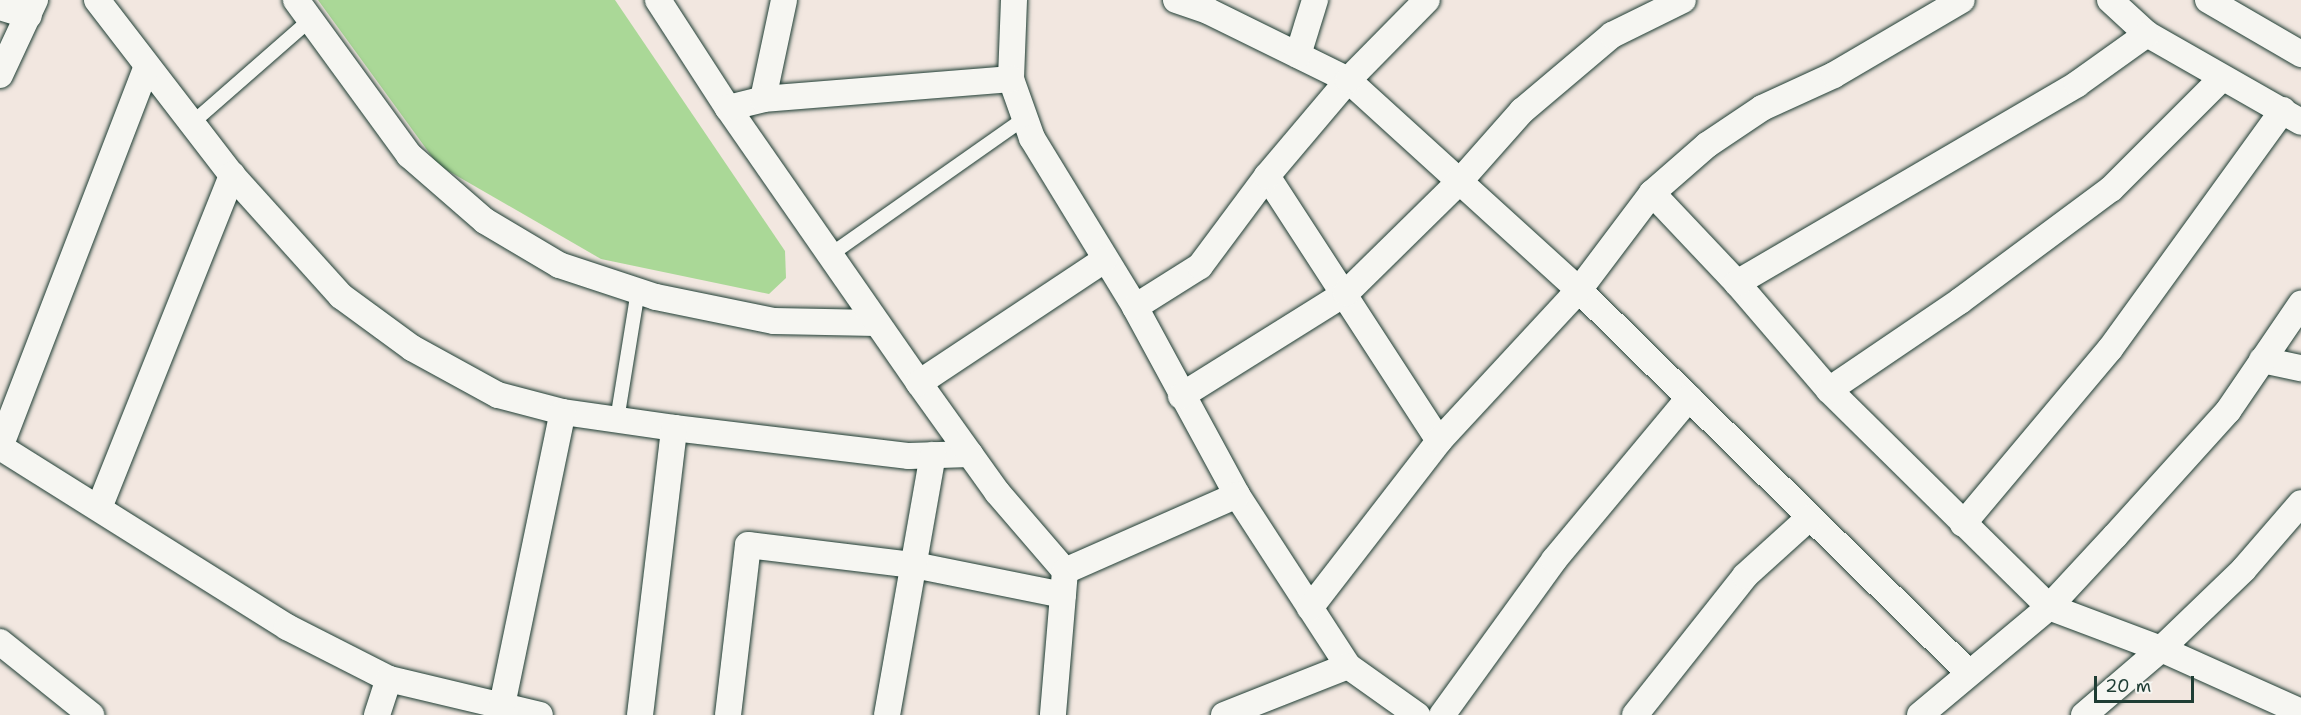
<!DOCTYPE html>
<style>
body{margin:0}
#map{position:relative;width:2301px;height:715px;overflow:hidden;background:#f2e7e0;font-family:"Shantell Sans",sans-serif}
div>[style]{position:absolute}
[style*='--x']{left:calc(var(--x)*1px);top:calc(var(--y)*1px);width:calc(var(--w)*1px);rotate:calc(var(--a)*1deg)}
.green>*{inset:0;background:#aad897}
.roads{filter:drop-shadow(0 0 2px #1f3d34) drop-shadow(0 0 2px #1f3d34)}
.lane>*{height:14px;margin:-7px;padding:0 7px;transform-origin:7px;border-radius:7px;background:#f6f6f2}
.street>*{height:26px;margin:-13px;padding:0 13px;transform-origin:13px;border-radius:13px;background:#f6f6f2}
span{translate:-50% -50%;white-space:nowrap;text-align:center;line-height:1.15;-webkit-text-stroke:5px #f6f6f2;paint-order:stroke}
.scale{position:absolute;left:2094px;top:676px;width:100px;height:27px;box-sizing:border-box;border:3px solid #1f3d34;border-top:0;padding-left:8px;font-size:18px;line-height:21px;white-space:nowrap;color:#1f3d34;-webkit-text-stroke:4px #f6f6f2;paint-order:stroke}
</style>
<div id="map">
<div class="green">
<i style="clip-path:polygon(318px 0,615px 0,785px 251px,786px 278px,769px 294px,601px 259px,438px 165px)"></i>
</div>
<div class="roads">
<div class="lane">
<i style="--x:191;--y:124;--w:158;--a:-41.2"></i>
<i style="--x:830;--y:255;--w:238;--a:-35.1"></i>
<i style="--x:617;--y:420;--w:131;--a:-80.8"></i>
</div>
<div class="street">
<i style="--x:97;--y:0;--w:221;--a:52.4"></i>
<i style="--x:232;--y:175;--w:163;--a:48"></i>
<i style="--x:341;--y:296;--w:88;--a:36.2"></i>
<i style="--x:412;--y:348;--w:98;--a:28.7"></i>
<i style="--x:498;--y:395;--w:67;--a:14.7"></i>
<i style="--x:563;--y:412;--w:112;--a:8.2"></i>
<i style="--x:674;--y:428;--w:237;--a:6.8"></i>
<i style="--x:909;--y:456;--w:61;--a:-1.9"></i>
<i style="--x:296;--y:0;--w:192;--a:53.9"></i>
<i style="--x:409;--y:155;--w:101;--a:41"></i>
<i style="--x:485;--y:221;--w:86;--a:30.7"></i>
<i style="--x:559;--y:265;--w:102;--a:18.3"></i>
<i style="--x:656;--y:297;--w:120;--a:11.5"></i>
<i style="--x:774;--y:321;--w:102;--a:1.1"></i>
<i style="--x:658;--y:0;--w:129;--a:57.1"></i>
<i style="--x:728;--y:108;--w:335;--a:55.2"></i>
<i style="--x:919;--y:383;--w:134;--a:54.4"></i>
<i style="--x:997;--y:492;--w:104;--a:49.3"></i>
<i style="--x:1065;--y:571;--w:144;--a:94.8"></i>
<i style="--x:1014;--y:0;--w:79;--a:92.2"></i>
<i style="--x:1011;--y:79;--w:63;--a:70.4"></i>
<i style="--x:1032;--y:138;--w:198;--a:58.6"></i>
<i style="--x:1135;--y:307;--w:214;--a:61.5"></i>
<i style="--x:1237;--y:495;--w:204;--a:57"></i>
<i style="--x:1348;--y:666;--w:85;--a:35.4"></i>
<i style="--x:1176;--y:0;--w:34;--a:19"></i>
<i style="--x:1208;--y:11;--w:156;--a:26.2"></i>
<i style="--x:1348;--y:80;--w:312;--a:42.3"></i>
<i style="--x:1579;--y:290;--w:545;--a:44.48"></i>
<i style="--x:2110;--y:0;--w:50;--a:42.6"></i>
<i style="--x:2147;--y:34;--w:177;--a:29.7"></i>
<i style="--x:2208;--y:0;--w:108;--a:30.1"></i>
<i style="--x:0;--y:7;--w:30;--a:17"></i>
<i style="--x:1298;--y:55;--w:58;--a:-72.8"></i>
<i style="--x:0;--y:75;--w:83;--a:-65"></i>
<i style="--x:763;--y:99;--w:101;--a:-78"></i>
<i style="--x:728;--y:108;--w:36;--a:-14"></i>
<i style="--x:763;--y:99;--w:249;--a:-4.6"></i>
<i style="--x:1267;--y:176;--w:316;--a:57"></i>
<i style="--x:1652;--y:193;--w:124;--a:46.6"></i>
<i style="--x:1737;--y:283;--w:141;--a:49.3"></i>
<i style="--x:1829;--y:390;--w:309;--a:44.6"></i>
<i style="--x:2049;--y:607;--w:120;--a:20.6"></i>
<i style="--x:2161;--y:649;--w:154;--a:24.2"></i>
<i style="--x:1737;--y:283;--w:394;--a:-30.3"></i>
<i style="--x:2077;--y:84;--w:86;--a:-35.5"></i>
<i style="--x:1135;--y:307;--w:77;--a:-32.2"></i>
<i style="--x:1200;--y:266;--w:112;--a:-53.3"></i>
<i style="--x:1267;--y:176;--w:126;--a:-49.8"></i>
<i style="--x:1348;--y:80;--w:112;--a:-45.4"></i>
<i style="--x:2262;--y:360;--w:40;--a:12"></i>
<i style="--x:919;--y:383;--w:222;--a:-33.6"></i>
<i style="--x:1829;--y:390;--w:158;--a:-34.2"></i>
<i style="--x:1960;--y:301;--w:188;--a:-36.6"></i>
<i style="--x:2111;--y:189;--w:157;--a:-45"></i>
<i style="--x:1181;--y:396;--w:195;--a:-32"></i>
<i style="--x:1346;--y:293;--w:160;--a:-44.5"></i>
<i style="--x:1460;--y:181;--w:94;--a:-48.5"></i>
<i style="--x:1522;--y:111;--w:118;--a:-40.2"></i>
<i style="--x:1612;--y:35;--w:79;--a:-26.2"></i>
<i style="--x:0;--y:447;--w:339;--a:32.1"></i>
<i style="--x:287;--y:627;--w:114;--a:27"></i>
<i style="--x:389;--y:679;--w:155;--a:13.4"></i>
<i style="--x:0;--y:447;--w:407;--a:-68.9"></i>
<i style="--x:99;--y:508;--w:359;--a:-68.2"></i>
<i style="--x:1963;--y:524;--w:229;--a:-50"></i>
<i style="--x:2110;--y:349;--w:295;--a:-54.1"></i>
<i style="--x:1065;--y:571;--w:188;--a:-23.8"></i>
<i style="--x:1310;--y:608;--w:211;--a:-52.3"></i>
<i style="--x:1439;--y:441;--w:206;--a:-47.2"></i>
<i style="--x:1579;--y:290;--w:121;--a:-53"></i>
<i style="--x:1652;--y:193;--w:73;--a:-41.1"></i>
<i style="--x:1707;--y:145;--w:66;--a:-33.9"></i>
<i style="--x:1762;--y:108;--w:79;--a:-24.6"></i>
<i style="--x:1834;--y:75;--w:148;--a:-30.4"></i>
<i style="--x:0;--y:642;--w:117;--a:38.7"></i>
<i style="--x:377;--y:715;--w:38;--a:-72"></i>
<i style="--x:500;--y:715;--w:309;--a:-78.3"></i>
<i style="--x:640;--y:715;--w:289;--a:-83.2"></i>
<i style="--x:728;--y:715;--w:171;--a:-83.3"></i>
<i style="--x:748;--y:545;--w:167;--a:6.9"></i>
<i style="--x:914;--y:565;--w:152;--a:11.4"></i>
<i style="--x:887;--y:715;--w:264;--a:-80"></i>
<i style="--x:1224;--y:715;--w:133;--a:-21.6"></i>
<i style="--x:1442;--y:715;--w:191;--a:-54.1"></i>
<i style="--x:1554;--y:560;--w:211;--a:-50.2"></i>
<i style="--x:1635;--y:715;--w:177;--a:-51.6"></i>
<i style="--x:1745;--y:576;--w:86;--a:-42.2"></i>
<i style="--x:1920;--y:715;--w:168;--a:-39.9"></i>
<i style="--x:2049;--y:607;--w:97;--a:-47.1"></i>
<i style="--x:2115;--y:536;--w:169;--a:-47.9"></i>
<i style="--x:2228;--y:411;--w:130;--a:-55.7"></i>
<i style="--x:2084;--y:715;--w:101;--a:-40.6"></i>
<i style="--x:2161;--y:649;--w:115;--a:-43.9"></i>
<i style="--x:2244;--y:569;--w:87;--a:-49.2"></i>
</div>
</div>
<div class="scale">20 m</div>
</div>
